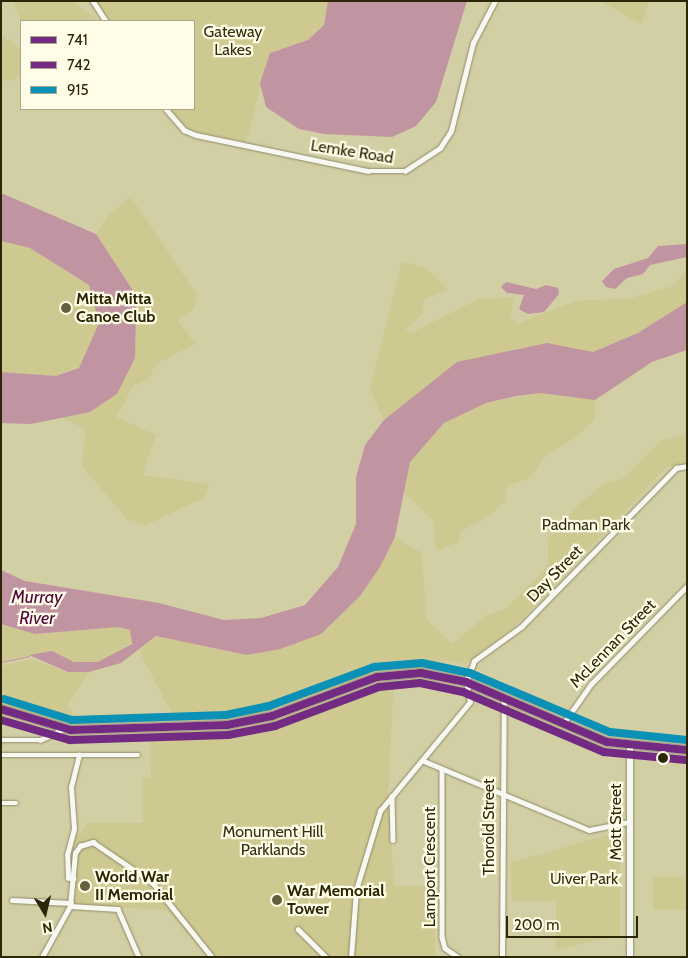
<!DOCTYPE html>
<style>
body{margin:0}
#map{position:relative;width:688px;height:958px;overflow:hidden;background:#d3cfa5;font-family:Cabin,sans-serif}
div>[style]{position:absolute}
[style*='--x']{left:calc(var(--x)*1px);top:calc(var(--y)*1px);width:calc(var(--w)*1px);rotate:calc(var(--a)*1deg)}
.green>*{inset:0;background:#cec891;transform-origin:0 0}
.water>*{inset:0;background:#c194a2}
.stream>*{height:1px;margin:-0.5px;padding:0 0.5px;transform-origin:0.5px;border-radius:0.5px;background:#c194a2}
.roads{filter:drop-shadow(0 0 1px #8e8b68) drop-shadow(0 0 1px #8e8b68)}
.street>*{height:4.5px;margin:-2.25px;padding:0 2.25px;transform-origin:2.25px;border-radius:2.25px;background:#f8f8f2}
.secondary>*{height:6px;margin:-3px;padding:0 3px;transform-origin:3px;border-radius:3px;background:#f8f8f2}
.primary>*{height:8px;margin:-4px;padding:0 4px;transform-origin:4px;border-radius:4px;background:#f8f8f2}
.bus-1>*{height:8px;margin:-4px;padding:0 4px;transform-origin:4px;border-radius:4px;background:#732a82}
.bus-2>*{height:8px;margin:-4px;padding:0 4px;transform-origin:4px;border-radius:4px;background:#732a82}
.bus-3>*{height:8px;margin:-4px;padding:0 4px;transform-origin:4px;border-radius:4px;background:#0a91b5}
.dots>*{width:14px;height:14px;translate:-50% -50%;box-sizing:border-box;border:2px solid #fffde7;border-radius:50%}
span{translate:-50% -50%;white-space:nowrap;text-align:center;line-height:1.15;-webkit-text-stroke:4.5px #fffde7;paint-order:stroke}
.park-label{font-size:16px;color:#333010}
.street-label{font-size:16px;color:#2a2606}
.poi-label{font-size:16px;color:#2a2606;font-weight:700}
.left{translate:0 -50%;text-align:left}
.water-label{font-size:18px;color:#52043c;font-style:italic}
.frame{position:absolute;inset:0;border:2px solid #2a2606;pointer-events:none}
.legend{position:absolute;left:20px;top:20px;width:175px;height:90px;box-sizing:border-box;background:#fffde7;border:1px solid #aaa78d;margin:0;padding:6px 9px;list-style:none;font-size:15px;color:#2a2606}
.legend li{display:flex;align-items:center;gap:10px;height:25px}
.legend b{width:25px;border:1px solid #aaa78d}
.north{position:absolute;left:20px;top:888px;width:50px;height:50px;-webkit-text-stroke:4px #fffde7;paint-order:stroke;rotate:171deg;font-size:14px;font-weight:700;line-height:20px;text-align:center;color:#2a2606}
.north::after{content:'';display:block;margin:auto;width:18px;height:22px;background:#2a2606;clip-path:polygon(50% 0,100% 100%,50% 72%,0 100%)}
.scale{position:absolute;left:506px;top:916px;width:132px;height:22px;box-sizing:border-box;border:2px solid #2a2606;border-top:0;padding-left:6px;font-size:15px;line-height:18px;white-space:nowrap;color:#2a2606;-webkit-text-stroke:4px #fffde7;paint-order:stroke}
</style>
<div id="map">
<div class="green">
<i style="clip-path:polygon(13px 1px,73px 1px,99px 21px,21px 22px)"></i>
<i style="clip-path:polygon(95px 1px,328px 1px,324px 25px,308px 41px,270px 53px,246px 142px,194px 131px,183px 126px,170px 109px,194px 109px,194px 21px,111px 21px)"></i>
<i style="clip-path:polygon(601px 1px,649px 1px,641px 24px)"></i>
<i style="clip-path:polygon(3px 36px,21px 49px,21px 77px,10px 81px,1px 80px)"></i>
<i style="clip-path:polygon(131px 197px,197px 295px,194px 309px,178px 320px,195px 344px,156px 364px,148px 380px,134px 385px,116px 417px,156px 435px,142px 475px,209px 484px,205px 497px,146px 525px,127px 519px,82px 466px,86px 429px,62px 418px,90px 412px,132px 289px,96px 234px,108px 216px)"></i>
<i style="clip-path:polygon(1px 241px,30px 248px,90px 285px,95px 294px,99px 323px,79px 368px,56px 376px,1px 372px)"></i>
<i style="clip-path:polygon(402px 262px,426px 268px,448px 289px,424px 300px,423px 313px,405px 330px,411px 333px,479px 299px,515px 297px,510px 317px,519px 323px,576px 301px,632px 298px,672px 286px,687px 270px,687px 302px,638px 333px,593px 352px,547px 343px,458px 362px,384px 420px,370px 389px)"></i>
<i style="clip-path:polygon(540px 393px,595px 400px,594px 420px,578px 436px,544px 457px,531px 477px,507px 486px,505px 500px,493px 513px,460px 532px,459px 542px,436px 551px,433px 520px,404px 493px,410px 462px,444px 423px,486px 403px)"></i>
<i style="clip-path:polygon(687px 434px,687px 462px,667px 467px,517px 624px,466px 664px,445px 660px,423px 670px,385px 669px,253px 716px,175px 719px,139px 651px,156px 636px,176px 641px,360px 596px,395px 537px,422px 553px,426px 619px,452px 644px,486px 616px,505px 609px,543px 571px,548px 563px,548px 539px,581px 502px,605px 484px,624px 478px,660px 441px)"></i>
<i style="clip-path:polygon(1px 624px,36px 634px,118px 627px,130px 630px,134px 638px,122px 651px,98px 662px,74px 662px,52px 651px,1px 661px)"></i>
<i style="clip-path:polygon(31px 659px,68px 672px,89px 672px,67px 706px,84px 725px,67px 725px,1px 705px,1px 666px)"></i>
<i style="clip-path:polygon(394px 678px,388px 799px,394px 886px,435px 886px,435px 957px,207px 957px,167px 910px,71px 905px,75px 889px,73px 841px,88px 823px,143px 823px,142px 778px,151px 777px,150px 730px,230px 732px,262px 725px)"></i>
<i style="clip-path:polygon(620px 831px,620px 935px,556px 950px,556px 901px,512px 901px,510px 863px)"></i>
<i style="left:653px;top:877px;width:34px;height:33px"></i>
</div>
<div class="water">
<i style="clip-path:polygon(328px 1px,467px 1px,436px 102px,416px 126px,392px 137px,324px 134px,299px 129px,266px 107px,260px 83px,270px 53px,308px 40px,324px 25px)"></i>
<i style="clip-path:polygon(1px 193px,96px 234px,132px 289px,136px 308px,135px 358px,117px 394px,90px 412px,31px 424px,1px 423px,1px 372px,56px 376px,79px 368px,99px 323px,89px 285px,30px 248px,1px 241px)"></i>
<i style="clip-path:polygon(687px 244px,687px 257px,650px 265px,643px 274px,627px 278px,615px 289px,606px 287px,602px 281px,614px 269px,648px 258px,658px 246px)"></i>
<i style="clip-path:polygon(506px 282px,536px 289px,546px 285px,558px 288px,559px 294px,544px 312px,528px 314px,519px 309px,524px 295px,507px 293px,501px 287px)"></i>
<i style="clip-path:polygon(687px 302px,687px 350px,652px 362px,595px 400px,540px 393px,517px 396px,486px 403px,444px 423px,410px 462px,395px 537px,380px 567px,360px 596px,321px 634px,280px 649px,247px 655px,156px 636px,121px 663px,89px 672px,68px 672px,29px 655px,52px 651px,74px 662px,98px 662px,132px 644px,130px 630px,118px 627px,35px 634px,1px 624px,1px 570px,25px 581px,159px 603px,224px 620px,261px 618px,305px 605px,338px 567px,356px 524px,356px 477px,365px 445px,384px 420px,457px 362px,547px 343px,593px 352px,638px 333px)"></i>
</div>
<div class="stream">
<i style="--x:1;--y:662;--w:29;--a:-12"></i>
</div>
<div class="roads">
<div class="street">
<i style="--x:93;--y:1;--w:24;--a:57"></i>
<i style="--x:166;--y:109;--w:28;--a:49"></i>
<i style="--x:184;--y:130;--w:13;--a:23"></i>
<i style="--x:196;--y:135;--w:176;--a:11.8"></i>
<i style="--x:368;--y:171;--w:37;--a:0"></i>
<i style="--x:405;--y:171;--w:42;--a:-33.3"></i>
<i style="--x:440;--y:148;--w:20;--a:-57"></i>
<i style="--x:451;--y:131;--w:91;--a:-76"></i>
<i style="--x:473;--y:43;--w:47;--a:-62.4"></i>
<i style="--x:563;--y:724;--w:49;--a:-55"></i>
<i style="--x:591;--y:684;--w:137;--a:-45.6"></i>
<i style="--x:1;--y:740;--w:39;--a:0"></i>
<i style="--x:40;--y:740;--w:26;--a:-25"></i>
<i style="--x:1;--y:755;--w:137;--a:0"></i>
<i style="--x:424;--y:761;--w:179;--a:22.7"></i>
<i style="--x:589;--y:830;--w:41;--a:-11.3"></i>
<i style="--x:442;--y:770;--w:167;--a:90"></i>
<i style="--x:442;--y:937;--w:11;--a:75"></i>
<i style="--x:445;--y:948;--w:16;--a:35"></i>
<i style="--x:392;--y:796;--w:44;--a:88.7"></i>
<i style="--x:1;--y:803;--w:15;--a:0"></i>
<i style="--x:74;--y:879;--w:6;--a:-171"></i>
<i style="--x:68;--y:878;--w:23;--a:-92"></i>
<i style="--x:67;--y:855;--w:27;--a:-75"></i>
<i style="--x:74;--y:829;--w:42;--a:-94.1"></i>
<i style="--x:71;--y:787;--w:33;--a:-76"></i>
<i style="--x:12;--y:900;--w:59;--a:2.9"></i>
<i style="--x:70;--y:906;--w:48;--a:3.6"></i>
<i style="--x:118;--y:909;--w:52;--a:66.4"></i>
<i style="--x:298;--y:929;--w:40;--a:45"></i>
<i style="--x:42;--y:957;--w:58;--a:-61.2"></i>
<i style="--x:70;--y:906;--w:53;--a:-84.6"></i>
<i style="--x:75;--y:853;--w:9;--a:-54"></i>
<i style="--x:80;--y:846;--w:14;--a:-17"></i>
<i style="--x:93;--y:842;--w:73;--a:34.3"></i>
<i style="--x:153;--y:883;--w:95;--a:51.4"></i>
<i style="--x:351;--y:957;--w:67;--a:-85.7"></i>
<i style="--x:356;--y:890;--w:83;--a:-73.1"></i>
<i style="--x:380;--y:811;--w:141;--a:-50.5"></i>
<i style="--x:470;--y:702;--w:20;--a:-101"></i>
<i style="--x:466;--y:682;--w:22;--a:-69"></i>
<i style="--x:474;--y:661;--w:58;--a:-35.9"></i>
<i style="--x:521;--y:627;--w:222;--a:-45.7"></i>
<i style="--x:676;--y:468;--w:11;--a:-10"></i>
<i style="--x:502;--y:957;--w:259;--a:-89.6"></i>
</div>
<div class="secondary">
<i style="--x:630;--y:747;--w:210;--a:90"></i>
</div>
<div class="primary">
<i style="--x:1;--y:709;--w:73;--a:16.7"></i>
<i style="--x:71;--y:730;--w:156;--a:-1.8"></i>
<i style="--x:227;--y:725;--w:46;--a:-11.3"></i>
<i style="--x:272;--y:716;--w:112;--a:-20.4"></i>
<i style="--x:377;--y:677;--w:44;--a:-5.2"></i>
<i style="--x:421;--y:673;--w:46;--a:11.3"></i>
<i style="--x:466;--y:682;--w:153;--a:23.1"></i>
<i style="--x:607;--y:742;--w:80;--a:5.7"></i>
</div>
</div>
<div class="bus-1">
<i style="--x:1;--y:709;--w:73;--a:16.7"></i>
<i style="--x:71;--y:730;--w:156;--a:-1.8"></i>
<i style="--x:227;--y:725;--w:46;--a:-11.3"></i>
<i style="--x:272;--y:716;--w:112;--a:-20.4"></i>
<i style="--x:377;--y:677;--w:44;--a:-5.2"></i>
<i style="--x:421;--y:673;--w:46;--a:11.3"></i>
<i style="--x:466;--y:682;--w:153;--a:23.1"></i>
<i style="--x:607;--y:742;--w:80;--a:5.7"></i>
</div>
<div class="bus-2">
<i style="--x:1;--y:720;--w:72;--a:16.2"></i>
<i style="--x:70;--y:740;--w:158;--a:-1.8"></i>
<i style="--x:228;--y:735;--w:48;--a:-10.8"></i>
<i style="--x:275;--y:726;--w:111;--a:-20.6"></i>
<i style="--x:379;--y:687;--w:41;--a:-5.6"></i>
<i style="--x:420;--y:683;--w:44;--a:11.8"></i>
<i style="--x:463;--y:692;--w:153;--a:23.1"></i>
<i style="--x:604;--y:752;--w:82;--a:5.6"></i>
</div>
<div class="bus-3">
<i style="--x:4;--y:699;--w:71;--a:17.2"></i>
<i style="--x:72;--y:720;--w:154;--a:-1.9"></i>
<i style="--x:226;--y:715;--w:44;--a:-11.8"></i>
<i style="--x:269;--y:706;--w:112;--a:-20.4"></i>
<i style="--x:374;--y:667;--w:48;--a:-4.8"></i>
<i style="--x:422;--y:663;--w:49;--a:11.8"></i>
<i style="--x:470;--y:673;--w:152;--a:22.9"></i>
<i style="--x:610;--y:732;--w:77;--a:5.9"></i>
</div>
<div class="dots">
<i style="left:66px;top:308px;background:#65613e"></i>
<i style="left:663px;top:758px;background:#2a2606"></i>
<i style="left:85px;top:886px;background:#65613e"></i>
<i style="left:277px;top:900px;background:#65613e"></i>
</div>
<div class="park-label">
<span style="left:233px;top:41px">Gateway<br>Lakes</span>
<span style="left:586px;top:525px">Padman Park</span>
<span style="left:273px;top:841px">Monument Hill<br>Parklands</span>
<span style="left:584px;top:879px">Uiver Park</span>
</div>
<div class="street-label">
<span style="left:352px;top:152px;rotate:9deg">Lemke Road</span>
<span style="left:555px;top:574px;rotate:-46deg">Day Street</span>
<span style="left:613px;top:644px;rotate:-46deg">McLennan Street</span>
<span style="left:616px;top:822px;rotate:-90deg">Mott Street</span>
<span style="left:489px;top:827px;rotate:-90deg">Thorold Street</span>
<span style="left:430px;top:867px;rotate:-90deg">Lamport Crescent</span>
</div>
<div class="poi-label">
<span class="left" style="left:76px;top:308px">Mitta Mitta<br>Canoe Club</span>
<span class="left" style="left:95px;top:886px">World War<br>II Memorial</span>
<span class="left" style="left:287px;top:900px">War Memorial<br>Tower</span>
</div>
<div class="water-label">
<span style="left:37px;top:608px">Murray<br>River</span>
</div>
<div class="frame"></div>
<ul class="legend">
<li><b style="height:6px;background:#732a82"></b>741</li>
<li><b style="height:6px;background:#732a82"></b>742</li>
<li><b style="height:6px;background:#0a91b5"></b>915</li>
</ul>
<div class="north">N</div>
<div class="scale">200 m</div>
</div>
